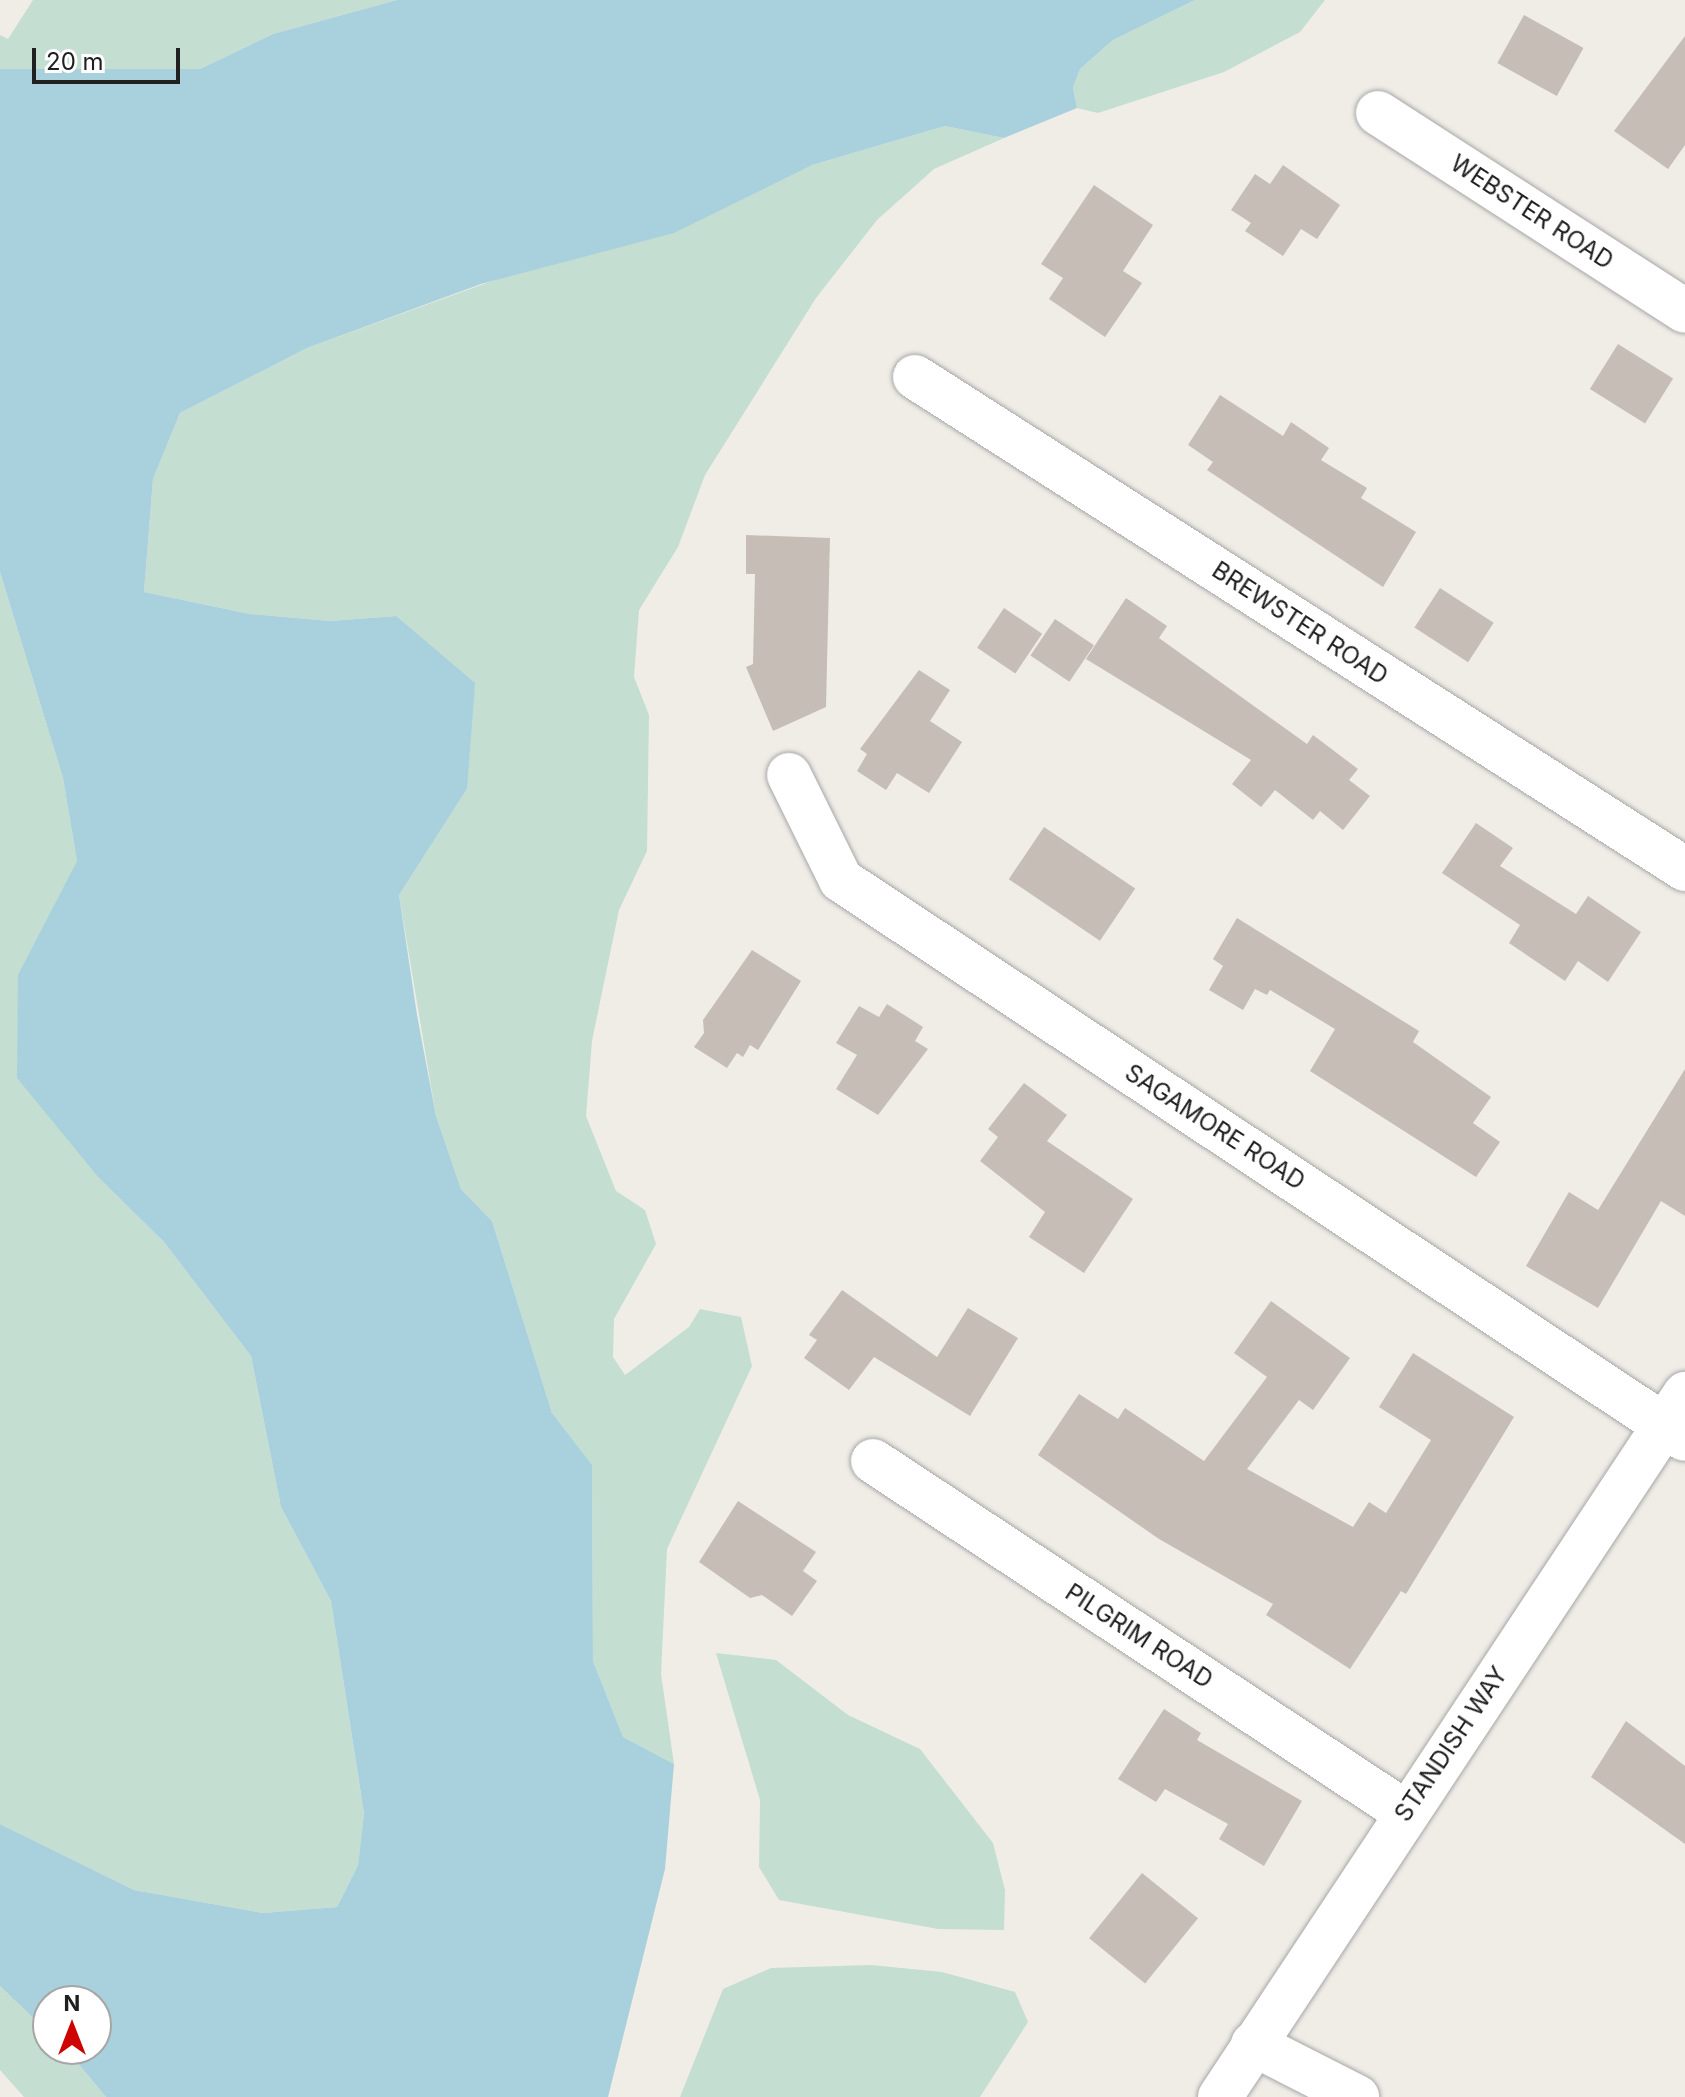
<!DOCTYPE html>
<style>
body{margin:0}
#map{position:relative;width:1685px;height:2097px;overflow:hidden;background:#f0ede7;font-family:Inter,sans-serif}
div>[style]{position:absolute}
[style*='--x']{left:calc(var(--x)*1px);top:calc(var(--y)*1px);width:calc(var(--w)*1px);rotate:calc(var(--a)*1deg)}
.wetland>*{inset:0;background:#c4ded2}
.water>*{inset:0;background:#a8d1dd}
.building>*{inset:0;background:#c5bdb6;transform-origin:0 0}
.roads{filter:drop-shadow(0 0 2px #a7a7a7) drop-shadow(0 0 2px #a7a7a7)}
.street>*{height:44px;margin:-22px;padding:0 22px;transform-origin:22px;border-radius:22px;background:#fff}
span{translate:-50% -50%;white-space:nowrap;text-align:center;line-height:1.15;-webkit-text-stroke:7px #fff;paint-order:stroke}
.street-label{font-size:24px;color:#202020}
.north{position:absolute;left:32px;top:1985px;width:80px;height:80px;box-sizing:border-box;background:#fff;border:2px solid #a6a6a6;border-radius:50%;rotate:0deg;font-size:22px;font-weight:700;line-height:32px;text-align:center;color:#202020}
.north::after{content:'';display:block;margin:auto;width:28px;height:36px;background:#ce0402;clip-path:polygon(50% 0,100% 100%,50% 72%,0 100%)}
.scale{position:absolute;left:32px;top:48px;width:148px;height:36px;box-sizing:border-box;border:4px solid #202020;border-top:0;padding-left:10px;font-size:24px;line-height:28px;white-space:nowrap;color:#202020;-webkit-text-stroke:6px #fff;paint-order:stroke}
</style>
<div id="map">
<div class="wetland">
<i style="clip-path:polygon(33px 0,397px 0,273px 34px,200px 69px,0 69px,0 35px,8px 39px)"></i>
<i style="clip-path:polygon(1195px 0,1325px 0,1300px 32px,1224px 72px,1098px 113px,1077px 108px,1073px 88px,1080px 69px,1113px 40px)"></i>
<i style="clip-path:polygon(945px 126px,1004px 138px,934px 169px,877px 220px,816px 298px,705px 475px,678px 547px,639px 610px,634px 677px,649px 715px,647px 851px,619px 910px,592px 1041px,586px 1116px,616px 1191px,645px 1210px,656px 1244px,614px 1319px,613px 1357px,625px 1375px,689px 1327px,700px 1309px,741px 1317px,752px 1366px,667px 1549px,661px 1674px,674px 1764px,623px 1737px,593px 1661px,592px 1466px,552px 1413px,492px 1221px,461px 1189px,436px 1116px,399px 895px,467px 789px,396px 616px,330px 621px,250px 614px,144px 592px,153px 479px,180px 413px,307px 348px,812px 165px)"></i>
<i style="clip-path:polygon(0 572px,63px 778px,77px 861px,56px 907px,99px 1178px,164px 1242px,251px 1356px,281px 1507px,331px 1601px,364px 1815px,358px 1865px,337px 1907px,263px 1913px,134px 1890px,0 1824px)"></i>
<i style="clip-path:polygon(716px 1653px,776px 1660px,848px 1715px,920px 1749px,993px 1843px,1005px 1890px,1004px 1930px,938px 1929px,779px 1900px,759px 1867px,760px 1800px)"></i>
<i style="clip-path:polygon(871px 1965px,942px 1972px,1015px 1992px,1028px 2022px,980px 2097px,680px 2097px,723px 1989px,771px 1968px)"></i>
<i style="clip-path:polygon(0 1986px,48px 2032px,48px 2049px,66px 2049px,106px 2097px,24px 2097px,0 2070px)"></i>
</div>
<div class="water">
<i style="clip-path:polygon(397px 0,1195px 0,1113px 40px,1080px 69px,1073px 88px,1077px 108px,1004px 138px,945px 126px,812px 165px,674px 233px,481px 284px,307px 348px,180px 413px,153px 479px,144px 592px,250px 614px,330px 621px,396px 616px,475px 683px,467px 789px,399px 895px,417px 1015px,436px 1116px,461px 1189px,492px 1221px,552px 1413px,592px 1465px,593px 1661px,623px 1737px,674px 1764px,665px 1869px,608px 2097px,106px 2097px,66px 2049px,96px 2049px,96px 2001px,48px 2001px,48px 2032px,0 1986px,0 1824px,134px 1890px,263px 1913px,337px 1907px,358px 1865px,364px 1814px,331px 1601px,281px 1507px,251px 1356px,164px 1242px,99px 1178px,17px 1078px,18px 975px,77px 861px,63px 778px,0 572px,0 69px,200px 69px,273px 34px)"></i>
</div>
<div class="building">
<i style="left:1524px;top:15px;width:68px;height:55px;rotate:29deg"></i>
<i style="clip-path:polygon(1685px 36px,1685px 145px,1668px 169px,1614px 131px)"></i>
<i style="clip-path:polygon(1283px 165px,1340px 205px,1317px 239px,1301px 229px,1283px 256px,1245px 231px,1251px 223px,1231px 210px,1255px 174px,1270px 184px)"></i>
<i style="clip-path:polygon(1094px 185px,1153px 225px,1123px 271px,1142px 283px,1105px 337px,1049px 299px,1063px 278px,1041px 264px)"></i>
<i style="left:1618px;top:344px;width:65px;height:53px;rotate:32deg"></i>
<i style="clip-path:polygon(1220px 395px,1283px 436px,1291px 422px,1329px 448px,1321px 460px,1367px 488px,1361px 498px,1416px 532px,1383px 587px,1207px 470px,1213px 462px,1188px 445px)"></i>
<i style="clip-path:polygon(746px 535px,830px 538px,826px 707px,773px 731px,746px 667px,753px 664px,755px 574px,746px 574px)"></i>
<i style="left:1440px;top:588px;width:64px;height:47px;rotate:33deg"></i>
<i style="clip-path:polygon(1126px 598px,1167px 626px,1159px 638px,1307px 744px,1313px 735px,1358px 769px,1349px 780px,1370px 796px,1343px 830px,1320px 811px,1313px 820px,1275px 790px,1261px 807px,1232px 784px,1251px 760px,1086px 659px)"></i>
<i style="left:1004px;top:608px;width:46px;height:48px;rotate:34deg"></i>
<i style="left:1055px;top:619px;width:47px;height:44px;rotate:34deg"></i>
<i style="clip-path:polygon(919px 670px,950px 690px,930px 721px,962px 742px,929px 793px,897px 773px,886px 790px,857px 771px,867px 754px,860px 749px)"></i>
<i style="clip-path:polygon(1476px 823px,1513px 848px,1500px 866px,1576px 914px,1588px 896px,1641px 932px,1608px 982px,1578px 961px,1565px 981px,1509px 943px,1520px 925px,1442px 873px)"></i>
<i style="left:1044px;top:827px;width:110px;height:63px;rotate:34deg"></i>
<i style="clip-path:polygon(1237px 918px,1419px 1031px,1413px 1042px,1491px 1097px,1473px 1123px,1500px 1142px,1476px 1177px,1310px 1071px,1335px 1029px,1270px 990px,1267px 995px,1255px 989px,1243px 1010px,1209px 990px,1223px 966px,1213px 959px)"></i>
<i style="clip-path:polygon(752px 950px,801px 981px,758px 1050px,750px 1045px,743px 1057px,737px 1053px,727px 1068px,694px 1047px,704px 1033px,703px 1020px)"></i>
<i style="clip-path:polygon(887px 1004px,923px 1027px,915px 1041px,928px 1049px,878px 1115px,836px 1089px,857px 1055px,836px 1043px,859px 1006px,879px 1017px)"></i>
<i style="clip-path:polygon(1685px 1069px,1685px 1216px,1661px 1201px,1598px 1308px,1526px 1266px,1569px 1192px,1598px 1210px)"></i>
<i style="clip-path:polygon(1024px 1083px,1067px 1115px,1047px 1141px,1133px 1199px,1084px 1273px,1029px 1237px,1045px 1212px,980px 1161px,998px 1137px,988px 1129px)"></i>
<i style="clip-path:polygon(842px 1290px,937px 1357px,968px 1308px,1018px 1338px,970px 1416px,874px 1357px,849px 1390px,804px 1358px,817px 1340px,809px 1335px)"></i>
<i style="clip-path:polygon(1271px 1301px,1350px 1358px,1313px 1410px,1299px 1400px,1247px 1469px,1353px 1527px,1369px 1502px,1386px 1513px,1431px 1440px,1379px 1407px,1413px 1353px,1514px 1417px,1406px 1594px,1401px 1591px,1350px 1669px,1266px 1615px,1273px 1604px,1159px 1539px,1038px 1455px,1079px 1394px,1118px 1419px,1125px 1408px,1204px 1461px,1267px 1377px,1234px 1353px)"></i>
<i style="clip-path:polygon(738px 1501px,816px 1552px,803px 1571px,817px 1581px,792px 1616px,762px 1595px,750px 1598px,699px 1562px)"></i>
<i style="clip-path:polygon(1164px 1709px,1201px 1733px,1197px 1740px,1302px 1801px,1264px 1866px,1219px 1839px,1228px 1824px,1165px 1789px,1156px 1802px,1118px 1779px)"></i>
<i style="clip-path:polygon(1626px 1721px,1685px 1766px,1685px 1844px,1591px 1777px)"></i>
<i style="left:1142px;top:1873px;width:72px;height:84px;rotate:39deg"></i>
</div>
<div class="roads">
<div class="street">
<i style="--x:1378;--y:113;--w:365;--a:32.8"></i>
<i style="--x:915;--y:377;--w:914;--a:32.58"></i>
<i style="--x:789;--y:775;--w:117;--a:63.7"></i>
<i style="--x:841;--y:880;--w:1012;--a:33.52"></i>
<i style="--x:873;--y:1461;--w:637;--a:33.42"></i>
<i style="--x:1253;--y:2044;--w:117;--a:27"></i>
<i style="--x:1220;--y:2097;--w:843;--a:-56.52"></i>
</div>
</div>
<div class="street-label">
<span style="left:1532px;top:212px;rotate:33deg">WEBSTER ROAD</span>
<span style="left:1300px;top:623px;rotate:33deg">BREWSTER ROAD</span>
<span style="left:1215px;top:1127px;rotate:33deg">SAGAMORE ROAD</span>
<span style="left:1139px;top:1636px;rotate:33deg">PILGRIM ROAD</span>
<span style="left:1451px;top:1744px;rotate:-56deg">STANDISH WAY</span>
</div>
<div class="north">N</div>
<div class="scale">20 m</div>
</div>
